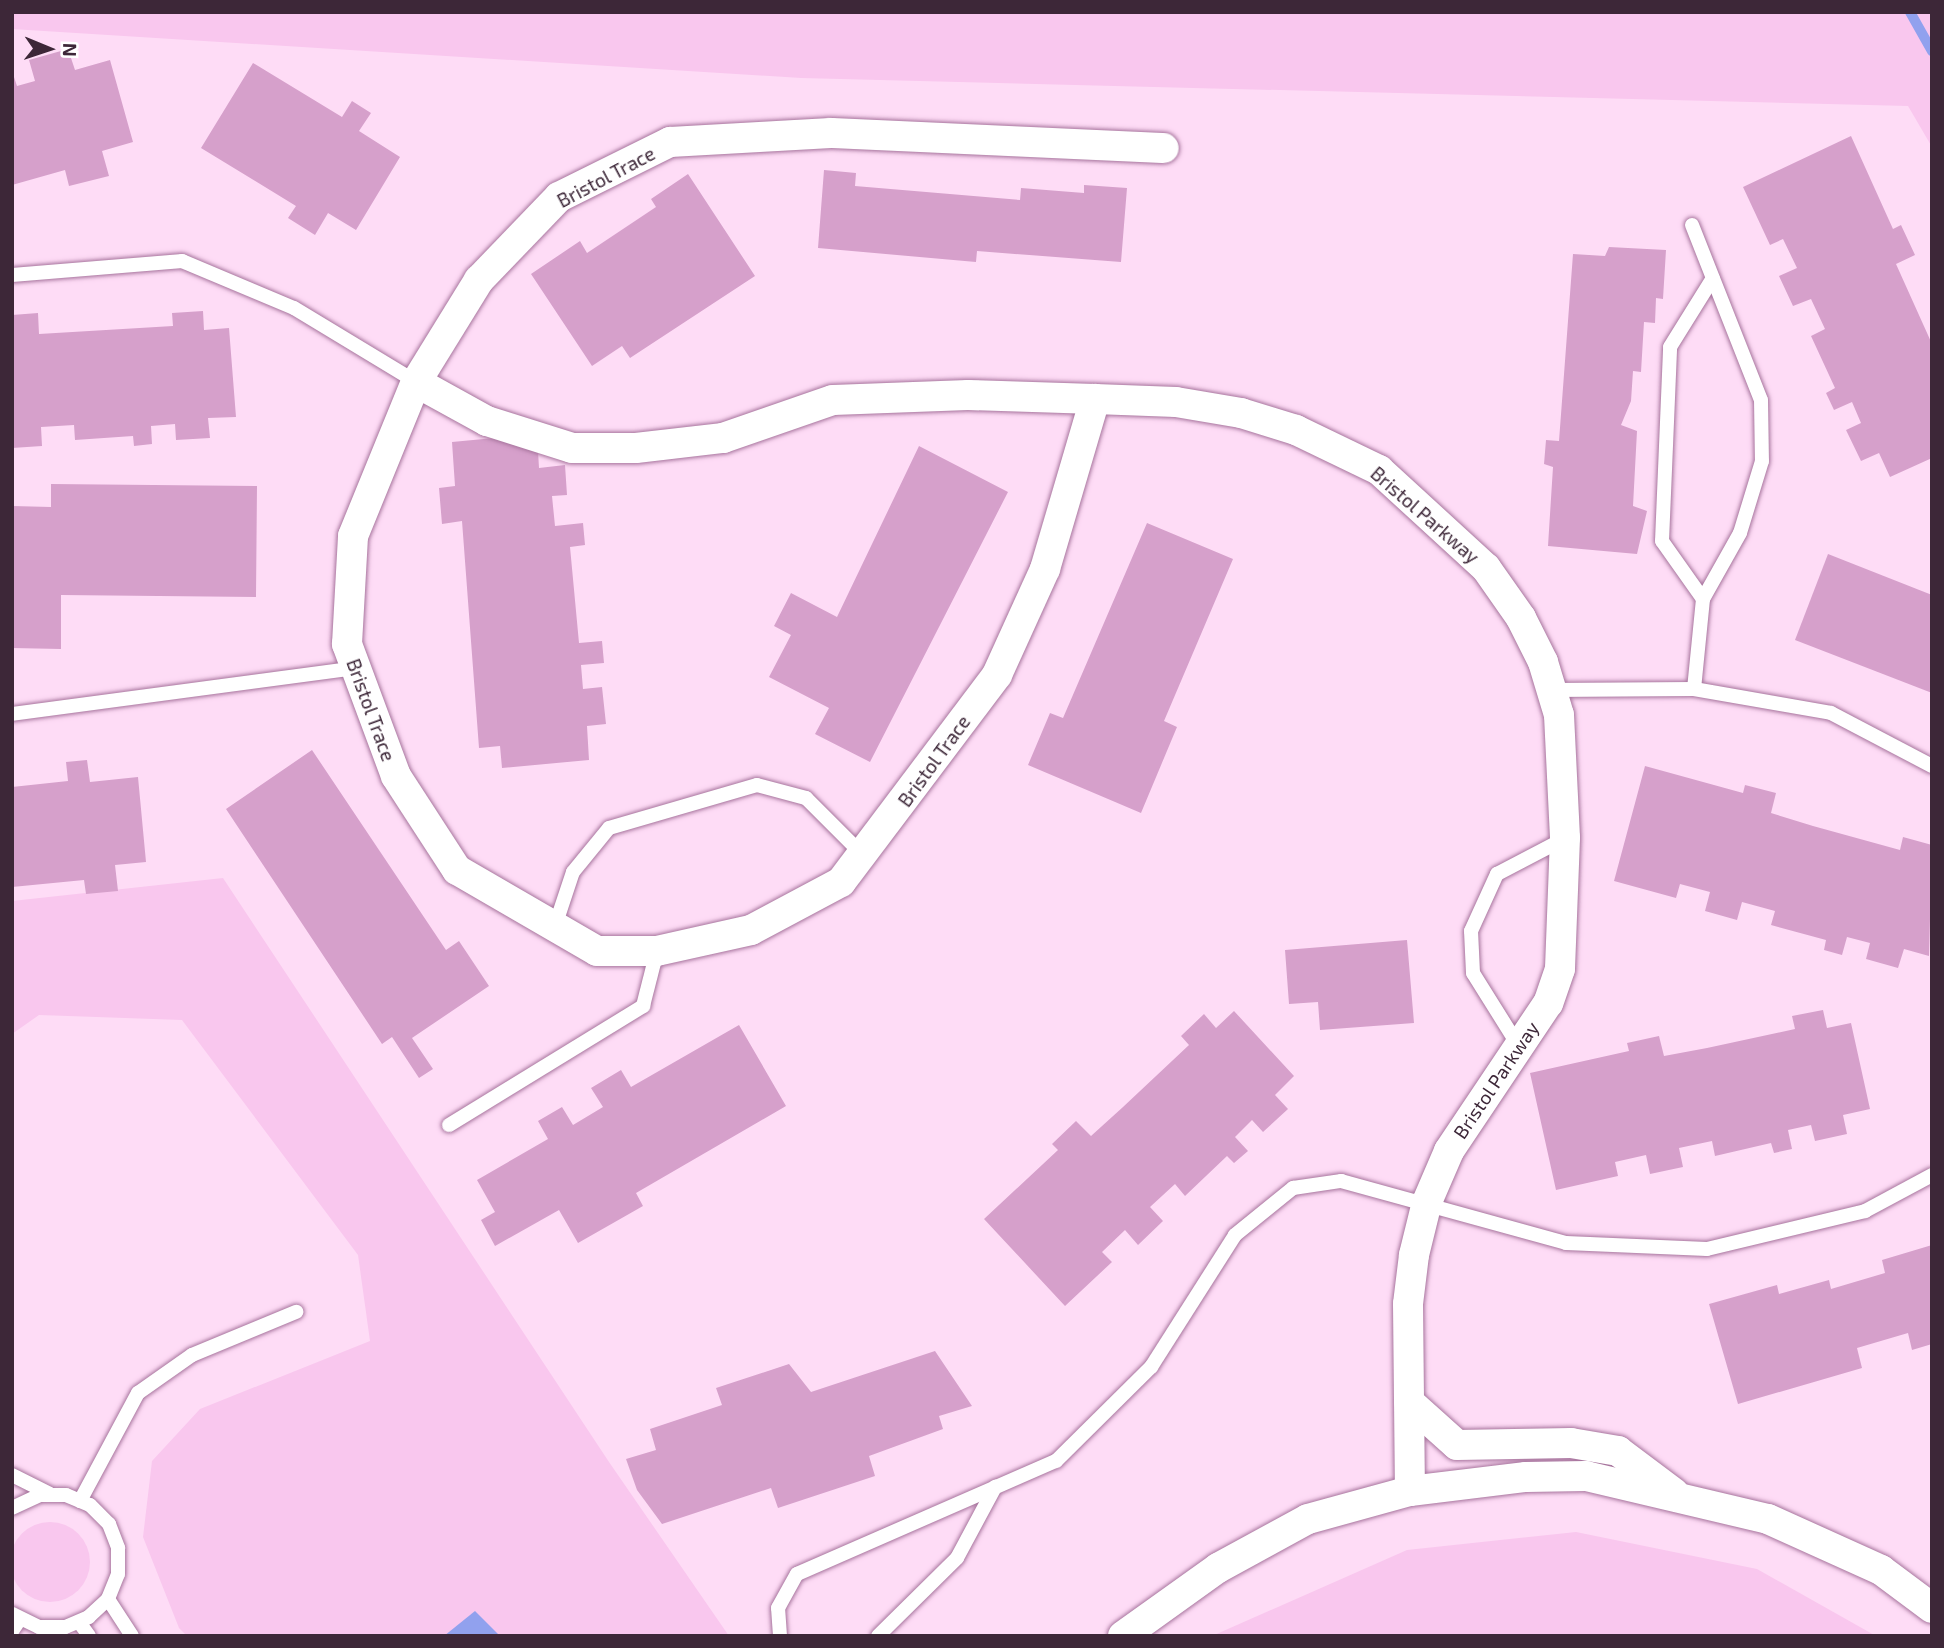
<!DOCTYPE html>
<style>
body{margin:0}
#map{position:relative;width:1944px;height:1648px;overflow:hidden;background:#fedcf6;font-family:"Exo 2",sans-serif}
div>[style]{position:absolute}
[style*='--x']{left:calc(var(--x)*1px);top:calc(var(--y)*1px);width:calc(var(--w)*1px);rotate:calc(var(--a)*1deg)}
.green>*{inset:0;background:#f9c7ee}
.round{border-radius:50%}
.water>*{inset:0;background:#91a1ee}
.stream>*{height:10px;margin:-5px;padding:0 5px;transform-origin:5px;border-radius:5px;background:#91a1ee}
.building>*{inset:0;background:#d6a0cb}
.roads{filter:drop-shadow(0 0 2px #a7749d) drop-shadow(0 0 2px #a7749d)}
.lane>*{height:14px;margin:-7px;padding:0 7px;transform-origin:7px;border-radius:7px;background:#fff}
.street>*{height:30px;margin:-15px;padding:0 15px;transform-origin:15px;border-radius:15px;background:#fff}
span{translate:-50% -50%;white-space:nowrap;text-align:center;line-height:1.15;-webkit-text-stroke:6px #fff;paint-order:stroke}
.street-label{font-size:19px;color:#3d2738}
.frame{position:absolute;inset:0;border:14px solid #3d2738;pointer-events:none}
.north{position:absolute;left:14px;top:14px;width:70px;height:70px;-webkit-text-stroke:5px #fff;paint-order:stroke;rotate:92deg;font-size:19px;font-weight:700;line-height:28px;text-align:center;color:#3d2738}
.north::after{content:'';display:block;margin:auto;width:24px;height:32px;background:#3d2738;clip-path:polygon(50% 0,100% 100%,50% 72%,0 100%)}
</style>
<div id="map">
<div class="green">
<i style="clip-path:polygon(12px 12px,1932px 12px,1932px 147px,1908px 106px,801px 78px,12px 29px)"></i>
<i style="clip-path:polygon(223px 878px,609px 1462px,729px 1636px,187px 1636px,179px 1628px,143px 1537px,152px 1461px,200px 1409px,370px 1341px,358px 1255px,182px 1020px,39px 1015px,12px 1034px,12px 901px)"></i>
<i class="round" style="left:10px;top:1522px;width:80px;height:80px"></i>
<i style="clip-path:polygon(1576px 1532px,1757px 1569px,1876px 1636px,1212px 1636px,1407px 1550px)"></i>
</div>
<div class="water">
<i style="clip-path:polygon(475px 1611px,500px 1636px,444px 1636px)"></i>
</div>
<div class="stream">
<i style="--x:1910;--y:12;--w:45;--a:60.6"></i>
</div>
<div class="building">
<i style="clip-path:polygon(68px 49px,75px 70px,110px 60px,133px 142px,102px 151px,109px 176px,69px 186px,65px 170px,12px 185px,12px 71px,17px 86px,35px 81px,29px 60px)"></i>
<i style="clip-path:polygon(253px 63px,342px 117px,352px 101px,371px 113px,359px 131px,400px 157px,356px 230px,328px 213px,315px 235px,288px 218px,296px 206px,201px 148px)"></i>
<i style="clip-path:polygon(1851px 136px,1893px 229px,1901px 225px,1915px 255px,1896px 264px,1932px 344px,1932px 458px,1890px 477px,1879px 453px,1861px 461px,1846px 430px,1861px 423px,1852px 402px,1834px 410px,1826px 393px,1835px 388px,1811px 336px,1825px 329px,1811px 299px,1793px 306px,1779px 276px,1797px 268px,1783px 239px,1770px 245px,1743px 187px)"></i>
<i style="clip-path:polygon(824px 170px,856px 173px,855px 186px,1020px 200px,1021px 188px,1084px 193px,1084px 185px,1127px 188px,1121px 262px,977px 251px,976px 262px,818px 248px)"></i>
<i style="clip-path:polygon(688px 174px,755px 276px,630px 358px,622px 346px,592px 366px,531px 274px,580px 241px,587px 253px,656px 207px,651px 199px)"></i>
<i style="clip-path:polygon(1609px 247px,1666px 250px,1663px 299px,1656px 298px,1655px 323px,1644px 322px,1641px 372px,1633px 371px,1631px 401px,1621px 425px,1637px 431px,1633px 506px,1647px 511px,1637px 554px,1548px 546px,1553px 467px,1544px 464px,1546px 440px,1559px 441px,1573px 254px,1605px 256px)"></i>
<i style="clip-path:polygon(203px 311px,204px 330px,229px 328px,236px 417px,208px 418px,210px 438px,176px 440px,175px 424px,151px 426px,152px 444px,134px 446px,133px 436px,75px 440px,74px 425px,41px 427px,42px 446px,12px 448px,12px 315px,38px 313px,39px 334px,173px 326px,172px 313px)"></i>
<i style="clip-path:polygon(537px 434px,539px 468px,565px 465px,567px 495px,552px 496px,555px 526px,583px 523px,585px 545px,570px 547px,579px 643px,602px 641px,604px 663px,581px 665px,583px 689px,602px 687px,606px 724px,587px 726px,589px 760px,502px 768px,500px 746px,479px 748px,462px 521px,442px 524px,439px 488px,455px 486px,452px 442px)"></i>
<i style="clip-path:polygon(919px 446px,1008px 492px,870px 762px,815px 734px,829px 708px,769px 677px,791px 635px,774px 626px,791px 593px,837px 617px)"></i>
<i style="clip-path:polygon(51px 484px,257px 486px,256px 597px,61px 595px,61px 649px,12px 648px,12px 506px,51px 507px)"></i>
<i style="clip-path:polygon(1147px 523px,1233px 559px,1164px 721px,1177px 727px,1141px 813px,1028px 765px,1050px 713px,1063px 718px)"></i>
<i style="clip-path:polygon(1828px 554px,1932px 595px,1932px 693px,1795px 640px)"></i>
<i style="clip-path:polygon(312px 750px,446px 950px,459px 941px,489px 986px,412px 1038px,433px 1069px,419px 1078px,392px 1037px,382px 1044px,226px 809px)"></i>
<i style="clip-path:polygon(87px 760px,90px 782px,138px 777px,146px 862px,115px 865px,118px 891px,86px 894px,84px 880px,12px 887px,12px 787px,68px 781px,66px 762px)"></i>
<i style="clip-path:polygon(1645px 766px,1743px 793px,1745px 785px,1776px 793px,1771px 813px,1813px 826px,1900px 850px,1903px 837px,1932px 845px,1929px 956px,1904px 949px,1898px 968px,1866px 959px,1870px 943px,1847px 937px,1842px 955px,1824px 950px,1826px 940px,1771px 925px,1775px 911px,1742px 902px,1737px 920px,1705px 911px,1710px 892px,1680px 884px,1676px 898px,1614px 881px)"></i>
<i style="clip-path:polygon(1407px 940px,1414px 1023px,1320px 1030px,1318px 1002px,1289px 1004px,1285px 950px)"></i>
<i style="clip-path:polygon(1823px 1010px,1827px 1028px,1851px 1023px,1870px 1109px,1843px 1115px,1847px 1134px,1815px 1141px,1811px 1125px,1788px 1130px,1792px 1149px,1774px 1153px,1771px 1143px,1715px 1156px,1712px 1141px,1679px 1148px,1683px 1167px,1650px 1174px,1646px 1155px,1615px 1162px,1618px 1176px,1556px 1190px,1530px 1073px,1629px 1051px,1627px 1043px,1659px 1036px,1664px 1056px,1707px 1048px,1795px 1029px,1792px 1016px)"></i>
<i style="clip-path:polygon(1234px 1011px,1294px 1076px,1275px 1095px,1288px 1109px,1263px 1132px,1252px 1120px,1235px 1137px,1248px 1151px,1234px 1163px,1227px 1156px,1185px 1196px,1175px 1184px,1150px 1207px,1163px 1221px,1138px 1245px,1125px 1230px,1102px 1252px,1112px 1262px,1065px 1306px,984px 1219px,1058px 1150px,1052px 1144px,1076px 1121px,1091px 1136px,1123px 1107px,1189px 1045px,1181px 1036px,1204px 1014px,1216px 1028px)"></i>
<i style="clip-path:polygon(739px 1025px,786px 1106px,636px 1193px,643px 1206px,578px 1243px,559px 1210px,495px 1246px,481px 1220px,495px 1212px,477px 1180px,548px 1139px,538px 1121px,562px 1107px,573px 1125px,603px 1107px,591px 1088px,621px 1070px,631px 1087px)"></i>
<i style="clip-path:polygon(1932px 1245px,1932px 1344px,1912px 1350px,1908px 1333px,1857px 1348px,1862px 1368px,1738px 1404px,1709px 1304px,1777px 1285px,1779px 1294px,1829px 1280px,1831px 1289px,1885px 1273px,1882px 1260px)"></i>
<i style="clip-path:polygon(935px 1351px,972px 1406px,939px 1416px,943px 1429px,869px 1456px,875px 1476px,778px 1508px,771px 1488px,662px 1524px,637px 1490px,626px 1459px,656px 1450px,650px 1429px,722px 1405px,716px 1388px,789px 1364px,811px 1392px)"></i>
</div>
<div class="roads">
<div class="lane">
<i style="--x:1692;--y:225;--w:188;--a:68.5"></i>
<i style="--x:1761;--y:400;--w:61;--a:89.1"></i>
<i style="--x:1762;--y:461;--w:75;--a:107"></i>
<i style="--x:1740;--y:533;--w:76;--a:119.3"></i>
<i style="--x:1703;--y:599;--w:90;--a:95.7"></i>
<i style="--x:12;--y:275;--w:171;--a:-4.7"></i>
<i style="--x:182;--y:261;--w:121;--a:22.8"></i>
<i style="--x:294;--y:308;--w:143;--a:31.2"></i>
<i style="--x:1703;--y:599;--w:71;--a:-125.3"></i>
<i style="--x:1662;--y:541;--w:194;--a:-87.6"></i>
<i style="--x:1670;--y:347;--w:81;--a:-58.1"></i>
<i style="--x:1551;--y:690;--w:143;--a:-0.4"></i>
<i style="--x:1694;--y:689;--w:139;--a:9.9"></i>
<i style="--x:1831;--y:713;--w:114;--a:27.7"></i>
<i style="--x:12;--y:714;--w:347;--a:-7.6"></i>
<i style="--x:555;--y:926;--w:57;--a:-71.6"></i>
<i style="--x:573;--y:872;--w:57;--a:-50.7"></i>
<i style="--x:609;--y:828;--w:154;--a:-16.2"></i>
<i style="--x:757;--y:785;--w:51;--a:14.9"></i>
<i style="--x:806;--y:798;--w:81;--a:45"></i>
<i style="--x:1518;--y:1045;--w:85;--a:-122"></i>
<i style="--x:1473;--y:973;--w:42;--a:-92.7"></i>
<i style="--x:1471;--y:931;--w:63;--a:-65.5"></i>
<i style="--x:1497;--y:874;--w:76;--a:-27.6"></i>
<i style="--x:449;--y:1125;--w:228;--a:-31.5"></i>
<i style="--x:643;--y:1006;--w:57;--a:-75.7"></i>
<i style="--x:12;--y:1475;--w:42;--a:26.6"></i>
<i style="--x:80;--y:1501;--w:123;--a:-61.8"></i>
<i style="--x:138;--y:1393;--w:66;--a:-35.1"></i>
<i style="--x:192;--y:1355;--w:113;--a:-22.5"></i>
<i style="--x:12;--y:1508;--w:31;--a:-25"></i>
<i style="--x:40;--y:1495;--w:26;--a:0"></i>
<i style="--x:66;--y:1495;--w:26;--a:23"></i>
<i style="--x:90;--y:1505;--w:27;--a:45"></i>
<i style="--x:109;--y:1524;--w:26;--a:69"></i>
<i style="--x:118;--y:1548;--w:26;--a:90"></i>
<i style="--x:118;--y:1574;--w:27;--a:112"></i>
<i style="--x:108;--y:1599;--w:26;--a:137"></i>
<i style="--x:89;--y:1617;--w:26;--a:157"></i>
<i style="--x:65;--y:1627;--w:26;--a:180"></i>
<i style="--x:39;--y:1627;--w:30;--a:-154"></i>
<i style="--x:108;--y:1599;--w:44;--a:57"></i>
<i style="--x:79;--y:1622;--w:17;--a:54"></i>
<i style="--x:12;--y:1631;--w:14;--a:-56"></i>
<i style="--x:780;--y:1636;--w:28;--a:-94"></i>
<i style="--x:778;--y:1608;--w:39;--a:-61"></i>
<i style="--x:797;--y:1574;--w:283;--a:-23.6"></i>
<i style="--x:1056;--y:1461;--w:134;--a:-44.7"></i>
<i style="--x:1151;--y:1367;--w:156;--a:-57.5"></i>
<i style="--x:1235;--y:1235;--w:75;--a:-39"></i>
<i style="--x:1293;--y:1188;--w:49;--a:-8.3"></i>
<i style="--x:1341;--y:1181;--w:233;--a:15.4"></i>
<i style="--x:1566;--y:1243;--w:141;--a:2.4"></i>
<i style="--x:1707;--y:1249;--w:163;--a:-13.5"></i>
<i style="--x:1865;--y:1211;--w:76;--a:-28.2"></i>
<i style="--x:878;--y:1636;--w:111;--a:-44.6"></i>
<i style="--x:957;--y:1558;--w:81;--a:-61.8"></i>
</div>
<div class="street">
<i style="--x:416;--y:382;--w:81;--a:28.8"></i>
<i style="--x:487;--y:421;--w:89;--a:17.6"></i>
<i style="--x:572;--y:448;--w:64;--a:0"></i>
<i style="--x:636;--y:448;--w:88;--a:-6.6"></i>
<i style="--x:723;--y:438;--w:116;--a:-19.1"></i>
<i style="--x:833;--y:400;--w:135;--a:-2.1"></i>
<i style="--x:968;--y:395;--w:127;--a:1.8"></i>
<i style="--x:1095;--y:399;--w:81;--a:2.1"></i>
<i style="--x:1176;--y:402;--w:66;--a:9.6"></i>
<i style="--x:1241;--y:413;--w:58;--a:17.2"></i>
<i style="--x:1296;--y:430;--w:92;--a:25.7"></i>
<i style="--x:1379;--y:470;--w:145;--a:42.5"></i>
<i style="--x:1486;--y:568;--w:61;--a:55"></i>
<i style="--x:1521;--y:618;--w:49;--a:63.4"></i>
<i style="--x:1543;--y:662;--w:55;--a:73.2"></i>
<i style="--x:1559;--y:715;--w:123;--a:87.2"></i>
<i style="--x:1565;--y:838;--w:131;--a:92.2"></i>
<i style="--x:1560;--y:969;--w:36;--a:109"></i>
<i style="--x:1548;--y:1003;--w:178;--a:123.8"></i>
<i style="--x:1449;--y:1151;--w:56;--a:113.3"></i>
<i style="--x:1427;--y:1202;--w:55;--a:103.8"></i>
<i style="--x:1414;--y:1255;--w:49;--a:97"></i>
<i style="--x:1408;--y:1304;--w:187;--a:89.4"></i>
<i style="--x:1095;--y:399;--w:177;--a:106.4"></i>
<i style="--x:1045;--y:569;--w:116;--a:114.4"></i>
<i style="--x:997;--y:675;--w:259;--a:127"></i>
<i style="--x:841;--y:882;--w:102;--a:151.9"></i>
<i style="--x:751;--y:930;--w:96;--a:167.4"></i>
<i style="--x:657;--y:951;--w:60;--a:180"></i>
<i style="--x:597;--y:951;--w:162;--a:-149.9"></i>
<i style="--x:457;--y:870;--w:112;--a:-123"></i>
<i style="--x:396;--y:776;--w:141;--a:-110.4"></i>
<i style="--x:347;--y:644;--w:108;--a:-86.8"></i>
<i style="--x:353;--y:536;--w:166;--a:-67.8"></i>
<i style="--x:416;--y:382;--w:120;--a:-58.3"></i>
<i style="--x:479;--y:280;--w:115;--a:-46.1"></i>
<i style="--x:559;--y:197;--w:124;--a:-26.4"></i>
<i style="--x:670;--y:142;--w:161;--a:-3.2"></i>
<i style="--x:831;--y:133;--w:333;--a:2.6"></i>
<i style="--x:1409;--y:1402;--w:64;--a:41.9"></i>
<i style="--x:1457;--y:1445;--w:114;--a:-1"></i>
<i style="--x:1571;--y:1443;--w:48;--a:9.7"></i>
<i style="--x:1618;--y:1451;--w:70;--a:36.9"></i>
<i style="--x:1123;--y:1636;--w:117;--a:-35.6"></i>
<i style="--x:1218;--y:1568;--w:102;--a:-28.6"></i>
<i style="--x:1308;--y:1519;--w:106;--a:-15.4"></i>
<i style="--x:1410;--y:1491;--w:117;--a:-6.9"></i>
<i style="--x:1526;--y:1477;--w:60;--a:-1"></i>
<i style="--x:1586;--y:1476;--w:187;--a:13.3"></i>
<i style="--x:1768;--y:1519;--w:124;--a:24.3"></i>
<i style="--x:1881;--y:1570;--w:64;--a:36.7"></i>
</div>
</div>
<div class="street-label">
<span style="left:606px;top:177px;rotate:-28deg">Bristol Trace</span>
<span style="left:1425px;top:515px;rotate:41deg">Bristol Parkway</span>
<span style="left:371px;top:710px;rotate:70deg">Bristol Trace</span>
<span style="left:934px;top:761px;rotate:-54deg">Bristol Trace</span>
<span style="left:1496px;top:1080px;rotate:-56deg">Bristol Parkway</span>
</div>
<div class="frame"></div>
<div class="north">N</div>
</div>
